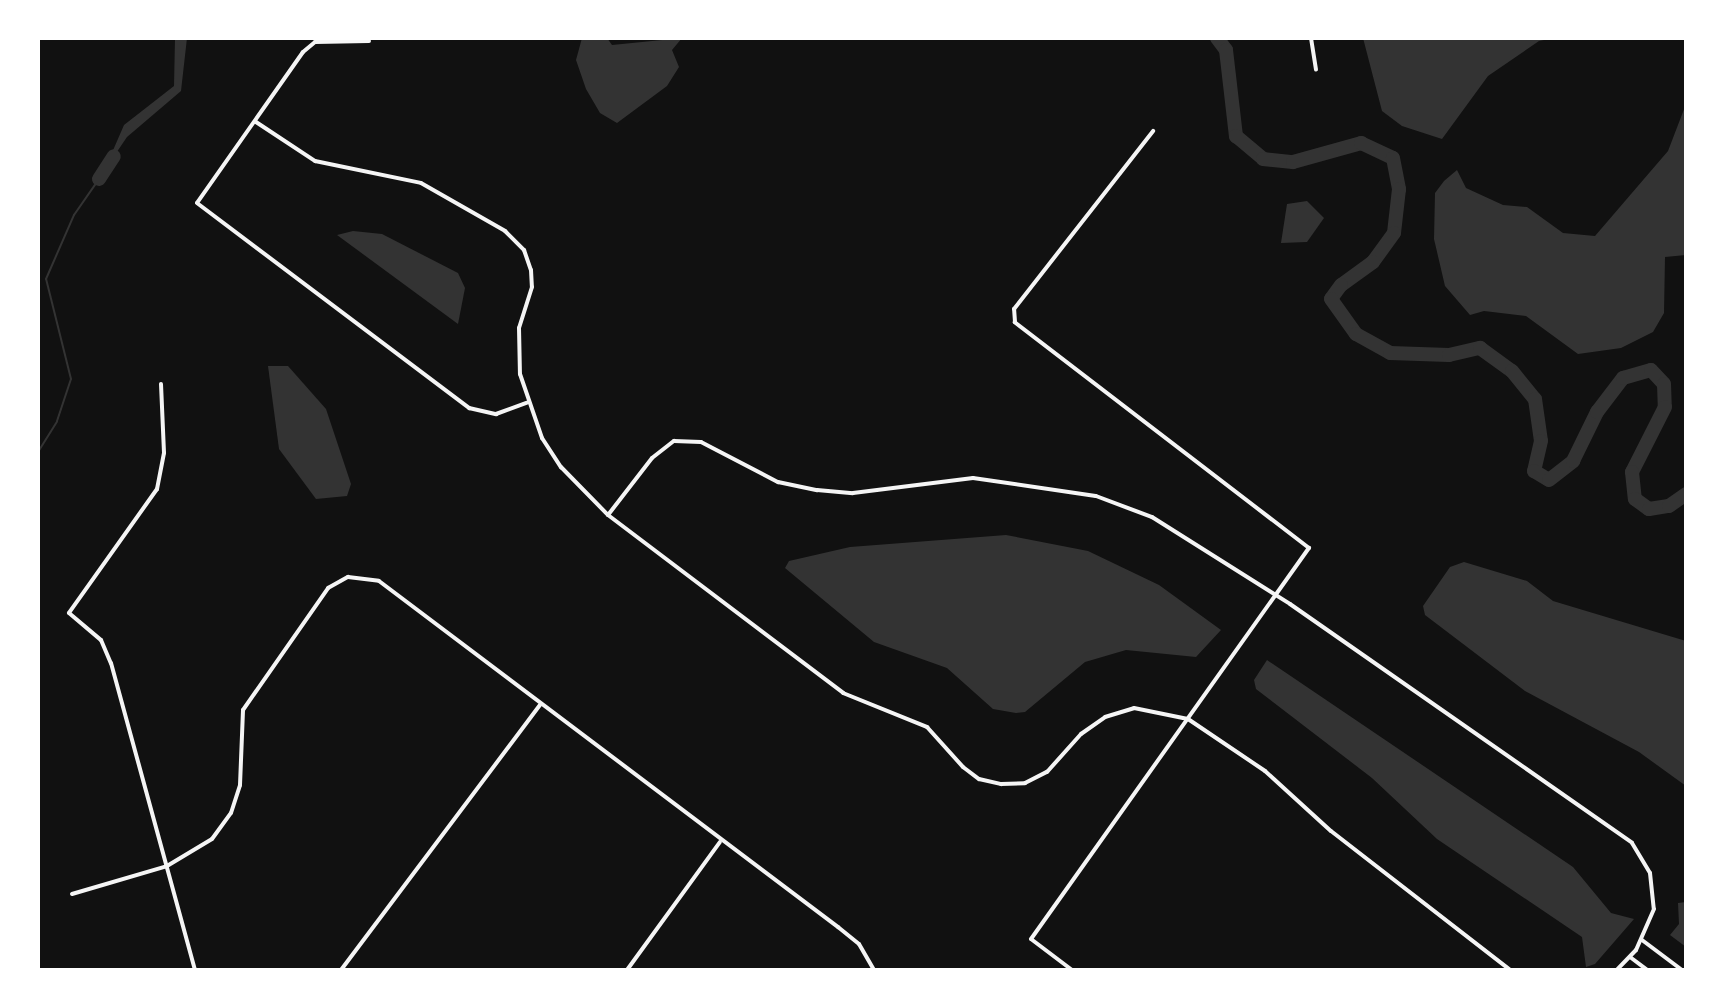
<!DOCTYPE html>
<style>
body{margin:0}
#map{position:relative;width:1724px;height:1008px;overflow:hidden;background:#111;font-family:"Exo 2",sans-serif}
div>[style]{position:absolute}
[style*='--x']{left:calc(var(--x)*1px);top:calc(var(--y)*1px);width:calc(var(--w)*1px);rotate:calc(var(--a)*1deg)}
.water>*{inset:0;background:#333}
.stream>*{height:2px;margin:-1px;padding:0 1px;transform-origin:1px;border-radius:1px;background:#333}
.river>*{height:14px;margin:-7px;padding:0 7px;transform-origin:7px;border-radius:7px;background:#333}
.minor>*{height:4px;margin:-2px;padding:0 2px;transform-origin:2px;border-radius:2px;background:#f5f5f5}
span{translate:-50% -50%;white-space:nowrap;text-align:center;line-height:1.15;-webkit-text-stroke:8px #fff;paint-order:stroke}
.frame{position:absolute;inset:0;border:40px solid #fff;pointer-events:none}
</style>
<div id="map">
<div class="water">
<i style="clip-path:polygon(175px 38px,187px 38px,181px 91px,127px 137px,104px 171px,124px 125px,174px 86px)"></i>
<i style="clip-path:polygon(582px 38px,607px 38px,612px 45px,682px 38px,672px 50px,679px 67px,667px 86px,617px 123px,600px 113px,586px 89px,576px 60px)"></i>
<i style="clip-path:polygon(1363px 38px,1554px 38px,1539px 41px,1488px 76px,1442px 139px,1402px 126px,1382px 111px)"></i>
<i style="clip-path:polygon(1686px 104px,1686px 255px,1665px 257px,1664px 313px,1653px 332px,1621px 348px,1578px 354px,1526px 316px,1484px 311px,1470px 315px,1445px 286px,1434px 239px,1435px 193px,1444px 181px,1457px 170px,1466px 188px,1503px 205px,1527px 207px,1563px 233px,1595px 236px,1668px 151px)"></i>
<i style="clip-path:polygon(1307px 201px,1324px 218px,1307px 242px,1281px 243px,1287px 204px)"></i>
<i style="clip-path:polygon(353px 231px,382px 234px,458px 273px,465px 288px,458px 324px,337px 235px)"></i>
<i style="clip-path:polygon(268px 366px,288px 366px,326px 409px,351px 484px,347px 496px,316px 499px,279px 449px)"></i>
<i style="clip-path:polygon(1006px 535px,1088px 551px,1159px 585px,1221px 630px,1196px 657px,1126px 650px,1085px 662px,1025px 712px,1016px 713px,993px 709px,947px 668px,874px 642px,785px 568px,789px 561px,850px 547px)"></i>
<i style="clip-path:polygon(1464px 562px,1527px 581px,1553px 601px,1686px 641px,1686px 786px,1639px 752px,1525px 691px,1425px 615px,1423px 606px,1450px 567px)"></i>
<i style="clip-path:polygon(1267px 660px,1573px 867px,1611px 913px,1634px 919px,1595px 964px,1586px 967px,1582px 937px,1437px 839px,1372px 778px,1256px 689px,1254px 680px)"></i>
<i style="clip-path:polygon(1686px 902px,1686px 947px,1670px 935px,1679px 924px,1678px 903px)"></i>
</div>
<div class="stream">
<i style="--x:38;--y:452;--w:36;--a:-58"></i>
<i style="--x:57;--y:421;--w:44;--a:-71.6"></i>
<i style="--x:71;--y:379;--w:103;--a:-104"></i>
<i style="--x:46;--y:279;--w:70;--a:-66.4"></i>
<i style="--x:74;--y:215;--w:44;--a:-55.2"></i>
</div>
<div class="river">
<i style="--x:1217;--y:38;--w:15;--a:53"></i>
<i style="--x:1226;--y:50;--w:87;--a:83.4"></i>
<i style="--x:1236;--y:136;--w:35;--a:40"></i>
<i style="--x:1263;--y:159;--w:30;--a:6"></i>
<i style="--x:1293;--y:162;--w:71;--a:-15.6"></i>
<i style="--x:1361;--y:143;--w:35;--a:25"></i>
<i style="--x:1393;--y:158;--w:32;--a:79"></i>
<i style="--x:1399;--y:189;--w:44;--a:96.5"></i>
<i style="--x:1394;--y:233;--w:36;--a:126"></i>
<i style="--x:1373;--y:262;--w:39;--a:144"></i>
<i style="--x:1341;--y:285;--w:17;--a:126"></i>
<i style="--x:1331;--y:299;--w:43;--a:54.5"></i>
<i style="--x:1356;--y:334;--w:39;--a:29"></i>
<i style="--x:1390;--y:353;--w:59;--a:1.9"></i>
<i style="--x:1449;--y:355;--w:32;--a:-13"></i>
<i style="--x:1480;--y:348;--w:39;--a:36"></i>
<i style="--x:1512;--y:371;--w:36;--a:51"></i>
<i style="--x:1535;--y:399;--w:42;--a:81.9"></i>
<i style="--x:1541;--y:441;--w:31;--a:103"></i>
<i style="--x:1534;--y:471;--w:17;--a:31"></i>
<i style="--x:1549;--y:480;--w:31;--a:-38"></i>
<i style="--x:1573;--y:461;--w:55;--a:-63.9"></i>
<i style="--x:1597;--y:412;--w:43;--a:-52.6"></i>
<i style="--x:1623;--y:378;--w:29;--a:-16"></i>
<i style="--x:1651;--y:370;--w:19;--a:47"></i>
<i style="--x:1664;--y:384;--w:23;--a:88"></i>
<i style="--x:1665;--y:407;--w:73;--a:116.9"></i>
<i style="--x:1632;--y:472;--w:27;--a:84"></i>
<i style="--x:1635;--y:499;--w:17;--a:36"></i>
<i style="--x:1649;--y:509;--w:20;--a:-9"></i>
<i style="--x:1669;--y:506;--w:21;--a:-35"></i>
<i style="--x:99;--y:179;--w:27;--a:-57"></i>
</div>
<div class="minor">
<i style="--x:1311;--y:38;--w:32;--a:81"></i>
<i style="--x:369;--y:41;--w:54;--a:178.9"></i>
<i style="--x:315;--y:42;--w:16;--a:140"></i>
<i style="--x:303;--y:52;--w:184;--a:125.1"></i>
<i style="--x:197;--y:203;--w:341;--a:37"></i>
<i style="--x:469;--y:408;--w:28;--a:13"></i>
<i style="--x:496;--y:414;--w:33;--a:-20"></i>
<i style="--x:256;--y:122;--w:71;--a:33.5"></i>
<i style="--x:315;--y:161;--w:108;--a:11.7"></i>
<i style="--x:421;--y:183;--w:97;--a:29.7"></i>
<i style="--x:505;--y:231;--w:27;--a:45"></i>
<i style="--x:524;--y:250;--w:21;--a:71"></i>
<i style="--x:531;--y:270;--w:17;--a:87"></i>
<i style="--x:532;--y:287;--w:43;--a:107.6"></i>
<i style="--x:519;--y:328;--w:46;--a:88.8"></i>
<i style="--x:520;--y:374;--w:68;--a:71"></i>
<i style="--x:542;--y:438;--w:35;--a:57"></i>
<i style="--x:561;--y:467;--w:67;--a:45.6"></i>
<i style="--x:608;--y:515;--w:295;--a:37.1"></i>
<i style="--x:843;--y:693;--w:91;--a:22"></i>
<i style="--x:927;--y:727;--w:54;--a:48"></i>
<i style="--x:963;--y:767;--w:20;--a:37"></i>
<i style="--x:979;--y:779;--w:23;--a:13"></i>
<i style="--x:1001;--y:784;--w:24;--a:-2"></i>
<i style="--x:1025;--y:783;--w:25;--a:-27"></i>
<i style="--x:1047;--y:772;--w:51;--a:-48.2"></i>
<i style="--x:1081;--y:734;--w:29;--a:-35"></i>
<i style="--x:1105;--y:717;--w:30;--a:-17"></i>
<i style="--x:1134;--y:708;--w:55;--a:11.5"></i>
<i style="--x:1188;--y:719;--w:93;--a:34"></i>
<i style="--x:1265;--y:771;--w:89;--a:42.3"></i>
<i style="--x:1331;--y:831;--w:227;--a:37.8"></i>
<i style="--x:161;--y:384;--w:69;--a:87.5"></i>
<i style="--x:164;--y:453;--w:37;--a:101"></i>
<i style="--x:157;--y:489;--w:152;--a:125.4"></i>
<i style="--x:69;--y:613;--w:42;--a:40.2"></i>
<i style="--x:101;--y:640;--w:25;--a:67"></i>
<i style="--x:111;--y:663;--w:318;--a:74.7"></i>
<i style="--x:608;--y:515;--w:72;--a:-52.3"></i>
<i style="--x:652;--y:458;--w:28;--a:-38"></i>
<i style="--x:674;--y:441;--w:27;--a:2"></i>
<i style="--x:701;--y:442;--w:87;--a:27.5"></i>
<i style="--x:778;--y:482;--w:40;--a:12"></i>
<i style="--x:817;--y:490;--w:36;--a:5"></i>
<i style="--x:853;--y:493;--w:121;--a:-7.1"></i>
<i style="--x:973;--y:478;--w:124;--a:8.3"></i>
<i style="--x:1096;--y:496;--w:60;--a:20.6"></i>
<i style="--x:1152;--y:517;--w:163;--a:32.2"></i>
<i style="--x:1290;--y:604;--w:417;--a:34.9"></i>
<i style="--x:1632;--y:843;--w:35;--a:59"></i>
<i style="--x:1650;--y:873;--w:36;--a:84"></i>
<i style="--x:1654;--y:909;--w:45;--a:113.7"></i>
<i style="--x:1636;--y:950;--w:28;--a:134"></i>
<i style="--x:72;--y:894;--w:99;--a:-16.4"></i>
<i style="--x:167;--y:866;--w:52;--a:-31"></i>
<i style="--x:212;--y:839;--w:32;--a:-54"></i>
<i style="--x:231;--y:813;--w:29;--a:-72"></i>
<i style="--x:240;--y:785;--w:75;--a:-87.7"></i>
<i style="--x:243;--y:710;--w:149;--a:-55.1"></i>
<i style="--x:328;--y:588;--w:23;--a:-29"></i>
<i style="--x:348;--y:577;--w:31;--a:7"></i>
<i style="--x:379;--y:581;--w:575;--a:37.01"></i>
<i style="--x:838;--y:927;--w:27;--a:39"></i>
<i style="--x:859;--y:944;--w:30;--a:60"></i>
<i style="--x:1642;--y:940;--w:50;--a:36.9"></i>
<i style="--x:1630;--y:957;--w:21;--a:37"></i>
<i style="--x:341;--y:970;--w:331;--a:-53.1"></i>
<i style="--x:627;--y:970;--w:158;--a:-54"></i>
<i style="--x:1072;--y:970;--w:51;--a:-142.9"></i>
<i style="--x:1031;--y:939;--w:480;--a:-54.6"></i>
<i style="--x:1309;--y:548;--w:371;--a:-142.5"></i>
<i style="--x:1015;--y:322;--w:13;--a:-94"></i>
<i style="--x:1014;--y:309;--w:226;--a:-52"></i>
</div>
<div class="frame"></div>
</div>
